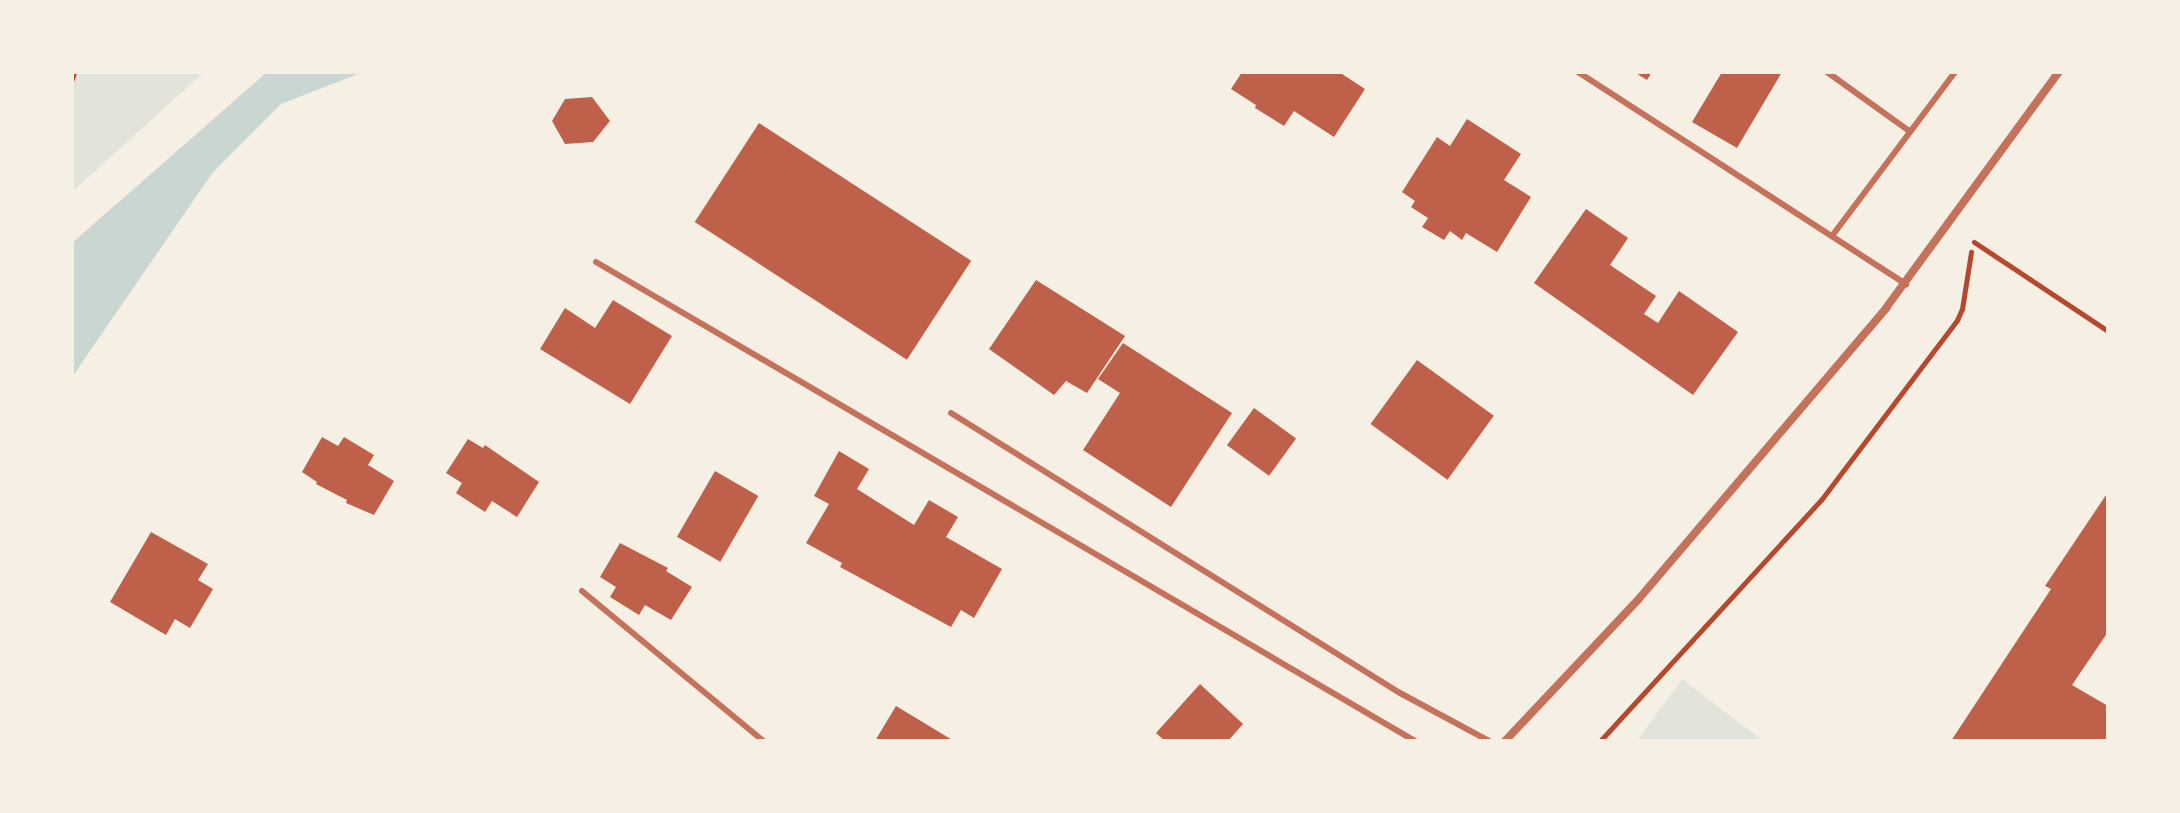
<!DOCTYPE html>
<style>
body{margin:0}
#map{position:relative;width:2180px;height:813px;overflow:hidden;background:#f6efe4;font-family:"DM Sans",sans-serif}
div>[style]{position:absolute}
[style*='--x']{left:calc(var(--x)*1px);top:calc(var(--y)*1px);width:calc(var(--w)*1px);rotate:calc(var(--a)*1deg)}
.green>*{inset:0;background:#e2e4dc}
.water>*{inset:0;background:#c9d6d2}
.building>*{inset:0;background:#bf614a;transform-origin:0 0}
.path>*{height:5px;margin:-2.5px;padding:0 2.5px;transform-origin:2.5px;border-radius:2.5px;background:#b5482f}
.service>*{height:6px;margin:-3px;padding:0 3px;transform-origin:3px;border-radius:3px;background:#c5725c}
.minor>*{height:8px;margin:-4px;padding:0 4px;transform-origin:4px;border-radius:4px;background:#c5725c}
span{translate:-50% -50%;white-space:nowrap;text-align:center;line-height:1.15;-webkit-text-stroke:8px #f6efe4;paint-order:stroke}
.frame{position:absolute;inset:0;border:74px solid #f6efe4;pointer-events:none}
</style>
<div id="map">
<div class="green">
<i style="clip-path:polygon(72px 72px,204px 72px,72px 192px)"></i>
<i style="clip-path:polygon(1682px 679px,1763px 741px,1637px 741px)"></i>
</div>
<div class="water">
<i style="clip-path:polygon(267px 72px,363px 72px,281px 104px,213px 172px,72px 377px,72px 243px)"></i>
</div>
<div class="building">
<i style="clip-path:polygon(1242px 72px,1339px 72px,1365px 89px,1334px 137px,1294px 111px,1284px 126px,1255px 108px,1256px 105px,1231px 89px)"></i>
<i style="clip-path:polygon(1634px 72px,1652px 72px,1647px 80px)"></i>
<i style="clip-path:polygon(1722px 72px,1782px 72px,1737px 148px,1692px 122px)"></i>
<i style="clip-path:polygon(592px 97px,610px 121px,593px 142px,565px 144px,552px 121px,565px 99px)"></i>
<i style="clip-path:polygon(1467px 119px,1521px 154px,1504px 180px,1531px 197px,1497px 252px,1466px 233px,1462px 240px,1450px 231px,1444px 240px,1422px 227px,1428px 218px,1411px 207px,1415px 201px,1402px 192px,1437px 137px,1450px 146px)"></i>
<i style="left:759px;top:123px;width:253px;height:118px;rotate:33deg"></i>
<i style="clip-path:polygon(1586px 209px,1628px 238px,1610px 265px,1656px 296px,1644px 314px,1658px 323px,1679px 291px,1738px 332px,1693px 395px,1534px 283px)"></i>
<i style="clip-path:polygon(1036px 280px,1125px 336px,1087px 393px,1066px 381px,1054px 395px,989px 349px)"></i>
<i style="clip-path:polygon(613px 300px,672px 336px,630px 404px,540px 349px,565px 308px,595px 328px)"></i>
<i style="clip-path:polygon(1123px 343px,1232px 413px,1171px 507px,1083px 450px,1120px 393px,1098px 379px)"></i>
<i style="left:1417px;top:360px;width:95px;height:79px;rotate:36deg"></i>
<i style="left:1254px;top:408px;width:52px;height:46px;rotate:36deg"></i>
<i style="clip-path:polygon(322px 437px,338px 446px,344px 437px,374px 455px,368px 465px,394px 481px,374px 515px,346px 503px,347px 500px,316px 484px,317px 482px,302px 472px)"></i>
<i style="clip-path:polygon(468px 439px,483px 448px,485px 445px,539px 482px,517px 517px,492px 501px,485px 512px,456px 493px,462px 483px,446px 473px)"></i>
<i style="clip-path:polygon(839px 451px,869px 469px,857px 489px,914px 525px,929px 500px,958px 517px,946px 537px,1002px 569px,974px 618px,961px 610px,951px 627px,840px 567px,842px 563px,806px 543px,829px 504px,814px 496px)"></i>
<i style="left:715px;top:471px;width:50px;height:76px;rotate:30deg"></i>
<i style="clip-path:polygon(2108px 492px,2108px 632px,2072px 685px,2108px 706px,2108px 741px,1951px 741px,2051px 589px,2045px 586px)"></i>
<i style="clip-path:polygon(151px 532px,208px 564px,198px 580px,213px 589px,190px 628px,175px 619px,166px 635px,110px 602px)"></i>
<i style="clip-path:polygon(620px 543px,668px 568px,666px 571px,692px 587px,671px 620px,645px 605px,639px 615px,610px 597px,616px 587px,600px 577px)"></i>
<i style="clip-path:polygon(1200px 684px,1243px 724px,1228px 741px,1165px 741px,1156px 733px)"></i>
<i style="clip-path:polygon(896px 706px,954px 741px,875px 741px)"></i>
</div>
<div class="path">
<i style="--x:72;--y:79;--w:7;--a:-74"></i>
<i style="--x:1974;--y:242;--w:161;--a:33.6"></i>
<i style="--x:1600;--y:741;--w:327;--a:-47.5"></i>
<i style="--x:1821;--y:500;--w:226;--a:-52.9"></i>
<i style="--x:1957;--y:320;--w:12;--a:-66"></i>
<i style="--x:1962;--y:309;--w:58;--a:-81"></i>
</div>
<div class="service">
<i style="--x:1578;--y:72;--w:391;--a:32.9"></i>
<i style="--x:1827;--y:72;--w:101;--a:35.7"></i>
<i style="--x:1832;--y:236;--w:205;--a:-53.1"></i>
<i style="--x:596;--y:262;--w:949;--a:30.32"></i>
<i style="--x:951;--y:413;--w:529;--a:31.95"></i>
<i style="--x:1400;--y:693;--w:101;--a:28.3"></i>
<i style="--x:582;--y:591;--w:235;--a:39.6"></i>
</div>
<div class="minor">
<i style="--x:1505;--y:741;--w:192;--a:-46.7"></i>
<i style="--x:1637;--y:601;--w:385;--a:-49.6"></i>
<i style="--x:1886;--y:308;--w:293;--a:-53.8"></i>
</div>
<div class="frame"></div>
</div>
